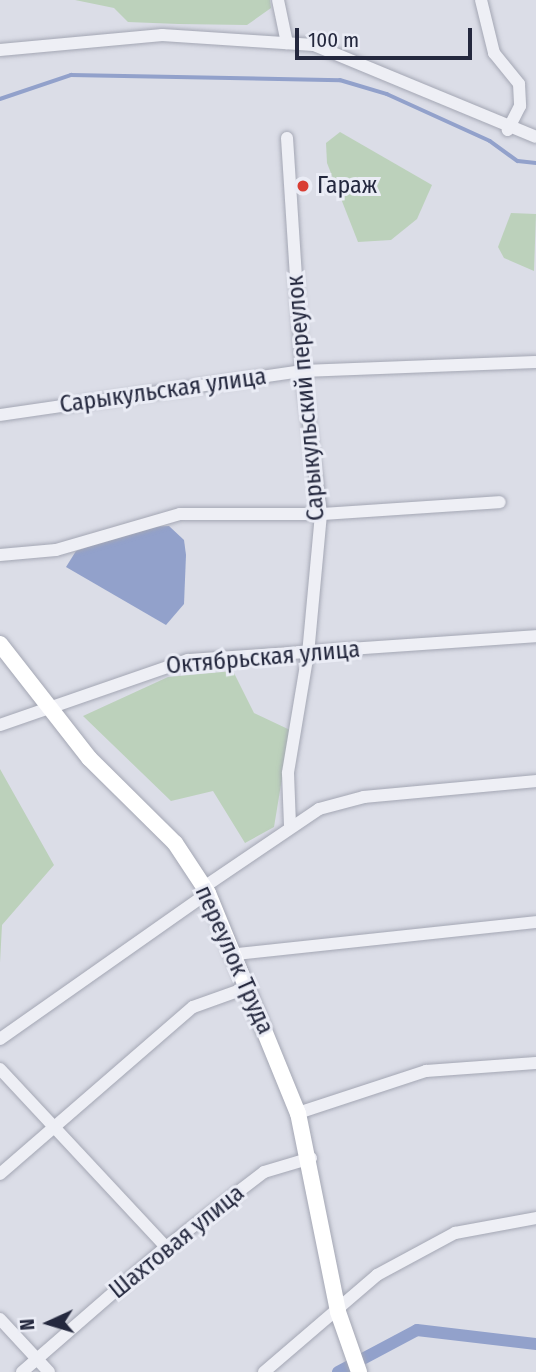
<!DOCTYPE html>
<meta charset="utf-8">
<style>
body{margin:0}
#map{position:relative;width:536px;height:1372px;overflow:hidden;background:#dbdde7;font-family:"Fira Sans Condensed",sans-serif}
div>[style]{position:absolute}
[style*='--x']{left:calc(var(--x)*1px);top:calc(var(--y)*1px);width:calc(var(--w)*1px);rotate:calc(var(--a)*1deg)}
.green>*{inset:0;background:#bcd1bb}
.water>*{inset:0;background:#92a1cb}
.stream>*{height:3.5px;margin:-1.75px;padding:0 1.75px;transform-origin:1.75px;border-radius:1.75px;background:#92a1cb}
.canal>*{height:12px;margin:-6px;padding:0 6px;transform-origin:6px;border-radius:6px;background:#92a1cb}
.roads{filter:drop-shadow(0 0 2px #a4a7b4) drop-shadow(0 0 2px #a4a7b4)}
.street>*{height:12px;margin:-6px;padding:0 6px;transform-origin:6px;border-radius:6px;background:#eeeff5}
.secondary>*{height:16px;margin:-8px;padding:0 8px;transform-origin:8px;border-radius:8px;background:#fff}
.dots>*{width:19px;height:19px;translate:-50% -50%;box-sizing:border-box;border:4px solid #eaecf5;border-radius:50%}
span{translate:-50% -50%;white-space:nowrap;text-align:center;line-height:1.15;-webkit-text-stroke:6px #eaecf5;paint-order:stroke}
.poi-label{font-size:24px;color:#24283e}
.left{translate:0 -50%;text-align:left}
.street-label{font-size:24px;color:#24283e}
.north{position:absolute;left:14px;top:1288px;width:70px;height:70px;-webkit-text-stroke:5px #eaecf5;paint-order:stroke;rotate:266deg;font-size:19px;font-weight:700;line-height:28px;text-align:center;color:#24283e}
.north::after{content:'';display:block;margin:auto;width:24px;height:32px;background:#24283e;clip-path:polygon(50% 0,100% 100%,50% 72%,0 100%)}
.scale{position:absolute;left:295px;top:28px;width:177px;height:32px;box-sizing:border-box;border:4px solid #24283e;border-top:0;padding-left:9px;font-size:21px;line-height:24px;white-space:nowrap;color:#24283e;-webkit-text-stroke:5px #eaecf5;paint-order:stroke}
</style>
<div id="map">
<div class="green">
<i style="clip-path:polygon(75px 0,270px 0,271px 8px,247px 25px,178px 24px,128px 22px,114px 8px)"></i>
<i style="clip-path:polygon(340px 132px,432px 185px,417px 219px,391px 240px,358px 242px,327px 163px,326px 143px)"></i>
<i style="clip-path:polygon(511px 213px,536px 214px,534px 271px,504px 258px,498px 247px)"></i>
<i style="clip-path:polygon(233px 671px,254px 713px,290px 730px,274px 827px,245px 843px,213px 791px,171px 801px,83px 716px,168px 677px)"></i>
<i style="clip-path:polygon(0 769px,54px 865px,2px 925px,0 963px)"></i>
</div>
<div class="water">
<i style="clip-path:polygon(169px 526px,184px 540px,186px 555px,184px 604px,166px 625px,66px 567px,76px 551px,143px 527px)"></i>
</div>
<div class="stream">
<i style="--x:0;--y:99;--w:75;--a:-18.7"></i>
<i style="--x:71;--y:75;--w:269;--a:1.1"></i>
<i style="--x:340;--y:80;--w:49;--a:16.6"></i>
<i style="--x:387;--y:94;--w:113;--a:24.5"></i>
<i style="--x:490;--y:141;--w:34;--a:36"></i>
<i style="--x:518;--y:161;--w:18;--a:6"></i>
</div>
<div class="canal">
<i style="--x:338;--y:1372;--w:89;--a:-28"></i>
<i style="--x:417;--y:1330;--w:120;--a:6.7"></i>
</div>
<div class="roads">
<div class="street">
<i style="--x:278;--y:0;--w:44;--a:78.2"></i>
<i style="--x:481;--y:0;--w:55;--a:76.2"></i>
<i style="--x:494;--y:53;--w:40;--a:51"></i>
<i style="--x:519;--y:84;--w:22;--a:87"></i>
<i style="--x:520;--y:106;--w:27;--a:117"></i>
<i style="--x:0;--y:50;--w:163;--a:-5.3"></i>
<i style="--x:162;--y:35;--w:152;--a:3.8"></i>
<i style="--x:314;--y:45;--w:240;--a:22.5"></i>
<i style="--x:287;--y:138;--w:233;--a:86.3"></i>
<i style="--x:302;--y:371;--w:144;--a:82.4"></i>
<i style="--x:321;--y:514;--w:140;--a:95.3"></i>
<i style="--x:308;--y:653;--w:122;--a:99.5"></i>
<i style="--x:288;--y:773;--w:52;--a:87.8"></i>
<i style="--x:0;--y:415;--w:305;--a:-8.3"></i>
<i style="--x:302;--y:371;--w:234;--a:-2.2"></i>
<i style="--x:0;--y:555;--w:56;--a:-5.1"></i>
<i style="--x:56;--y:550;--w:129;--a:-16.2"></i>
<i style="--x:180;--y:514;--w:141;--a:0"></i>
<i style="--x:321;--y:514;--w:179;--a:-3.8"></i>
<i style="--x:0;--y:725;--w:199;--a:-19.1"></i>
<i style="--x:188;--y:660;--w:349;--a:-3.9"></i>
<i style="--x:204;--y:887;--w:139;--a:-34.1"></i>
<i style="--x:319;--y:809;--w:47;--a:-14.9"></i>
<i style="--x:364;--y:797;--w:173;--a:-5.3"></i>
<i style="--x:237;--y:954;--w:301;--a:-6.1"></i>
<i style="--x:0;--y:1039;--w:254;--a:-35.1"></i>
<i style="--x:0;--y:1069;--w:243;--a:47"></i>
<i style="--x:298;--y:1113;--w:135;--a:-18.2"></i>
<i style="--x:426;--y:1071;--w:110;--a:-4.2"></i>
<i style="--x:0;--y:1174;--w:255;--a:-40.9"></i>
<i style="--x:193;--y:1007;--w:59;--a:-19.7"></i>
<i style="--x:0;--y:1319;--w:72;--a:47.2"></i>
<i style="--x:22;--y:1372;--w:191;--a:-41"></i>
<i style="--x:166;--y:1247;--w:123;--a:-37.4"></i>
<i style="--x:264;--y:1172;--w:49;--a:-16.6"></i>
<i style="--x:264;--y:1372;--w:149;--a:-40.6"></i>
<i style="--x:377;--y:1275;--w:89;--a:-28.3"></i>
<i style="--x:455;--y:1233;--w:82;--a:-10.5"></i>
</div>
<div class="secondary">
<i style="--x:0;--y:644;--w:145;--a:52"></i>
<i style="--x:89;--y:758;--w:121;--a:44.7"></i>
<i style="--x:175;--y:843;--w:60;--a:56.6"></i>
<i style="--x:208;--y:893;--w:238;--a:67.8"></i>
<i style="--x:298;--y:1113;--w:203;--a:78.6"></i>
<i style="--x:338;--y:1312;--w:64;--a:70.7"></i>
</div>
</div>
<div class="dots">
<i style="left:303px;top:186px;background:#d93d33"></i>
</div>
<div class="poi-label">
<span class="left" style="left:317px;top:186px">Гараж</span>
</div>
<div class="street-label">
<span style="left:163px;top:391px;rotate:-8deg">Сарыкульская улица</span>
<span style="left:306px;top:398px;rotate:-95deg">Сарыкульский переулок</span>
<span style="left:263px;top:658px;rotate:-5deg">Октябрьская улица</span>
<span style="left:234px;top:960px;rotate:66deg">переулок Труда</span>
<span style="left:177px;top:1242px;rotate:-39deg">Шахтовая улица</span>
</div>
<div class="north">N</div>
<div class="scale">100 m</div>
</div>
